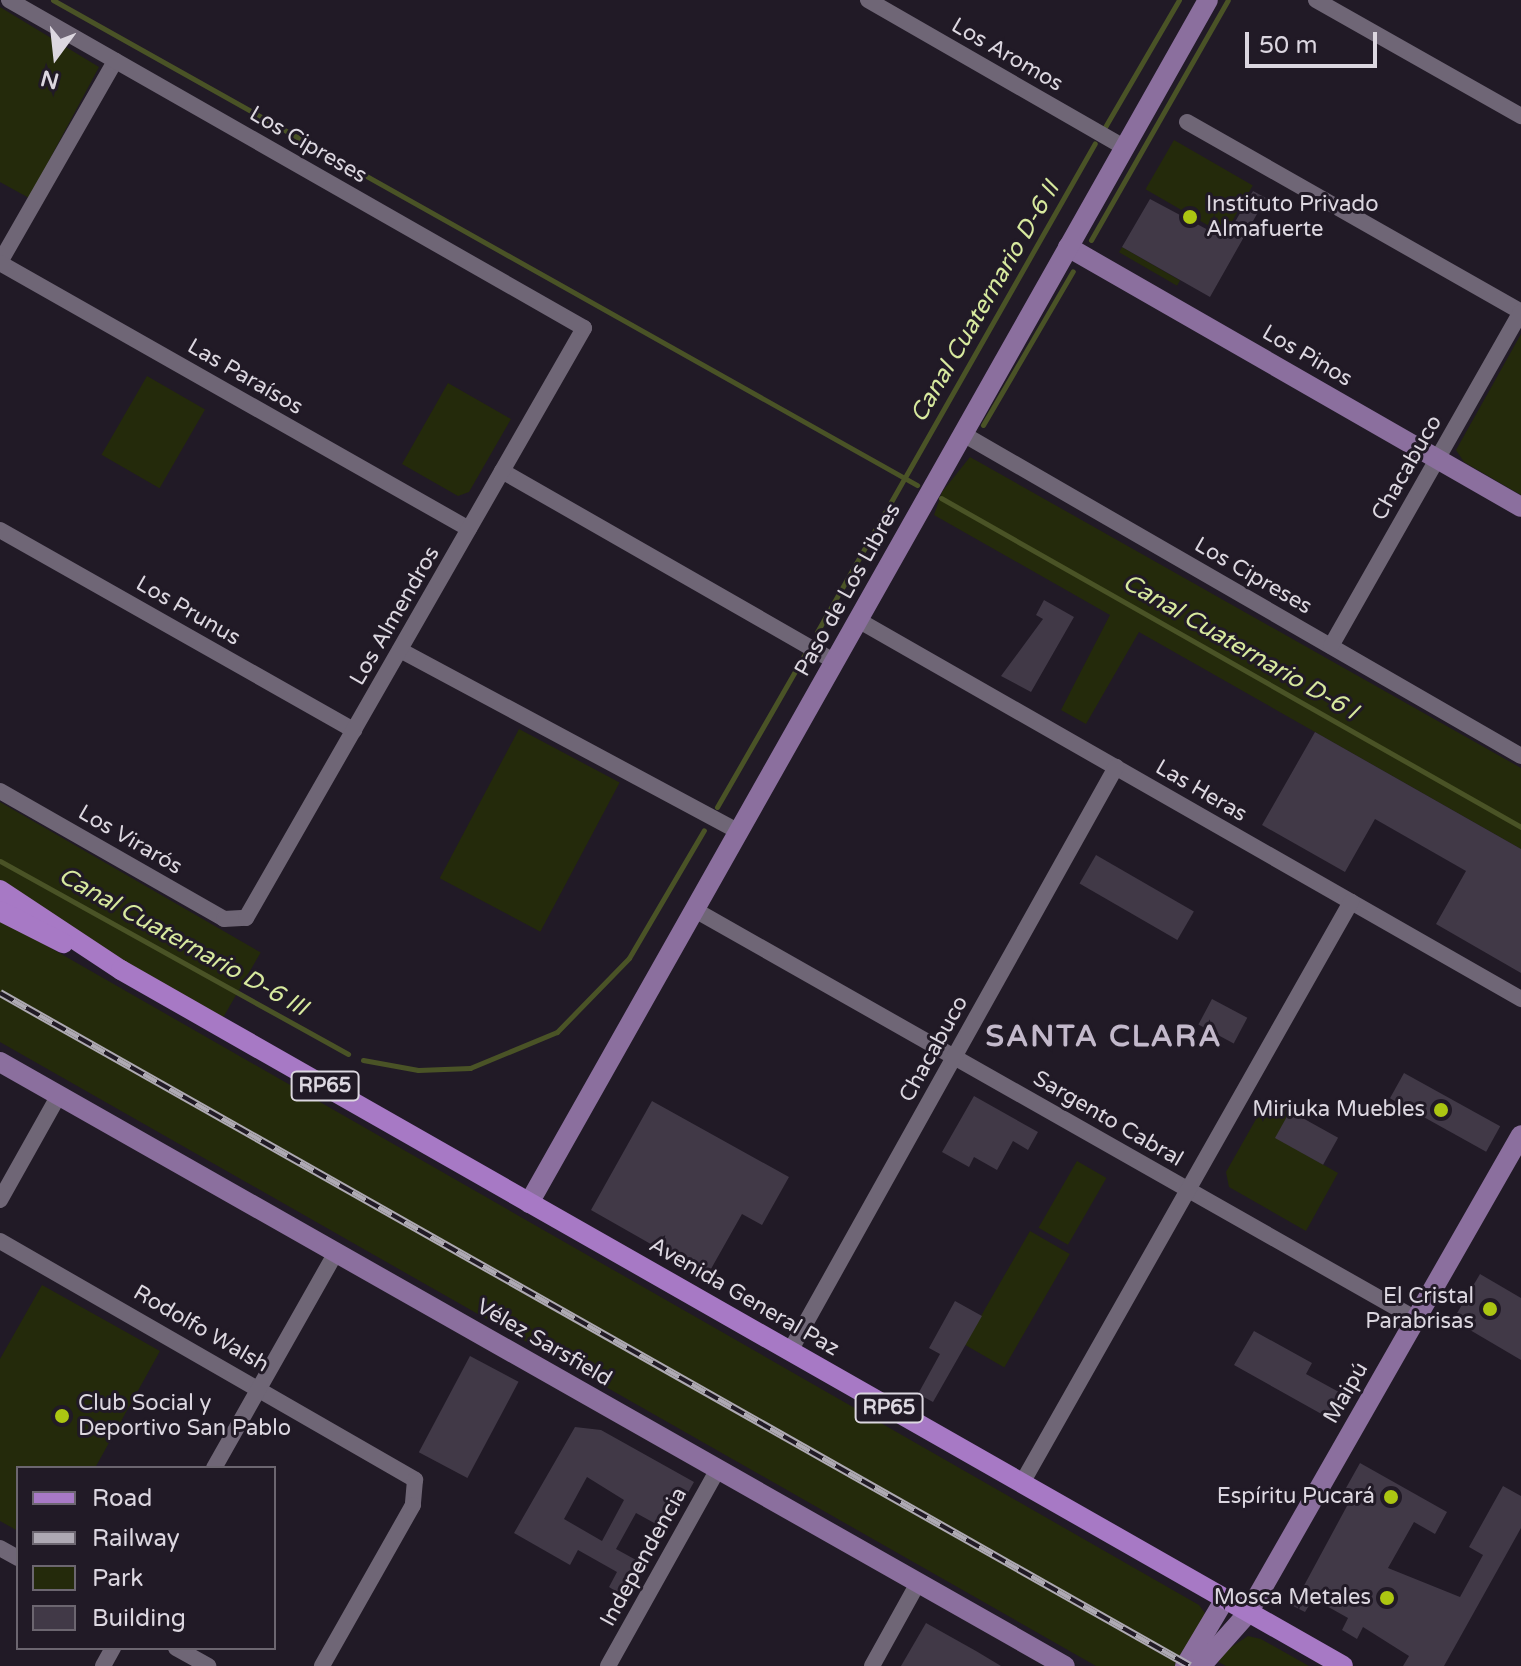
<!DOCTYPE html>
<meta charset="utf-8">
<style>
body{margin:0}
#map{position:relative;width:1521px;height:1666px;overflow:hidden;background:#211a26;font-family:"Varela Round",sans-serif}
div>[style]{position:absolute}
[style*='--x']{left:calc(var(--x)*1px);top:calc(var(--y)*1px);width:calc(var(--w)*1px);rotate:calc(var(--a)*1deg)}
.green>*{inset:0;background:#242a0b;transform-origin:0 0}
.stream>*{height:5px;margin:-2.5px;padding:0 2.5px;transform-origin:2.5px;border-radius:2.5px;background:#4a5326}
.building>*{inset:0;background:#413947;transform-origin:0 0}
.street>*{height:16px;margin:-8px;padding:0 8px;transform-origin:8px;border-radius:8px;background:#6f6676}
.secondary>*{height:20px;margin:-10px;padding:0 10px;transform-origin:10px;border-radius:10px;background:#8b6f9e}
.primary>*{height:20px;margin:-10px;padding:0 10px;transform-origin:10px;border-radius:10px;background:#a779c5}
.rail>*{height:8px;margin-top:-4px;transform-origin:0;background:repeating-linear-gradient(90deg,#211a26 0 15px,#aea9b3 0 30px);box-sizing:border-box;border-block:2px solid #aea9b3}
.dots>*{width:22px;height:22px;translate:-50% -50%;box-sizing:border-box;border:4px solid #211a26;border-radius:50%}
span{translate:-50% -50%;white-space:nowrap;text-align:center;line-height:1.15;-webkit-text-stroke:6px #211a26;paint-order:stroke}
.shield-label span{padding:2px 6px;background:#211a26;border:2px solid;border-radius:6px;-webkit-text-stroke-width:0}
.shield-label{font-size:20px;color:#dcd7e0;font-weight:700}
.street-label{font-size:22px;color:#dcd7e0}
.poi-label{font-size:22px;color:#dcd7e0}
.left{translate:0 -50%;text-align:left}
.right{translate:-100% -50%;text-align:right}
.water-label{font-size:24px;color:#d7e99e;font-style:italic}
.district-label{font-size:30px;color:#c3b9cb;font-weight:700;letter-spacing:2px}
.legend{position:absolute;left:16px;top:1466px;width:260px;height:184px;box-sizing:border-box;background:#211a26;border:2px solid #6c6670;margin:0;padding:10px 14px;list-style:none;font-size:24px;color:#dcd7e0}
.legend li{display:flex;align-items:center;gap:16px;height:40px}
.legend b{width:40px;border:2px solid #6c6670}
.north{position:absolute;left:16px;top:16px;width:80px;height:80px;-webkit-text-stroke:6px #211a26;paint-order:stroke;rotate:195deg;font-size:22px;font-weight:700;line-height:32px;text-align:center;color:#dcd7e0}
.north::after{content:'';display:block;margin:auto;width:28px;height:36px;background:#dcd7e0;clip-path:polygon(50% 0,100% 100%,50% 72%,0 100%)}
.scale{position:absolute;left:1245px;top:32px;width:132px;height:36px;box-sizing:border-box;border:4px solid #dcd7e0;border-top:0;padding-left:10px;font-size:24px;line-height:28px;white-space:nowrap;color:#dcd7e0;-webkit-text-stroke:6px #211a26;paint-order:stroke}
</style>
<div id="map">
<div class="green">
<i style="clip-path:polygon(0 7px,99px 67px,29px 198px,0 182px)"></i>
<i style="left:1174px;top:140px;width:91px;height:57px;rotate:30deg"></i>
<i style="left:1122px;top:247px;width:67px;height:6px;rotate:30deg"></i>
<i style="clip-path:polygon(1521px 334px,1521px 495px,1464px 462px,1456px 450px)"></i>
<i style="left:147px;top:376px;width:67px;height:91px;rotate:30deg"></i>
<i style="clip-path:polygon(448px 383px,511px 419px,469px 492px,458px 496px,402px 464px)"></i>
<i style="clip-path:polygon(970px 457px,1521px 768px,1521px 849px,1139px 632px,1086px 724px,1061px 710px,1110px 615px,934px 515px,942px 492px)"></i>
<i style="left:519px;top:729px;width:114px;height:169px;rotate:28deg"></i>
<i style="left:0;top:802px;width:301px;height:80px;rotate:30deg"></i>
<i style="clip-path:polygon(0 919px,1199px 1605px,1205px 1613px,1177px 1666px,1096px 1666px,0 1042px)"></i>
<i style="clip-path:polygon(1268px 1098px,1290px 1111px,1276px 1138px,1338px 1173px,1306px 1231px,1229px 1187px,1226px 1172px)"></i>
<i style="left:1077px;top:1161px;width:34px;height:77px;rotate:30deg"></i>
<i style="left:1030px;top:1231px;width:46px;height:131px;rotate:30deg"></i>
<i style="clip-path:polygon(42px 1285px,160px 1351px,95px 1468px,18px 1468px,18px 1531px,0 1521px,0 1359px)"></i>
<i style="clip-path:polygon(1248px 1636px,1261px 1639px,1309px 1666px,1226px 1666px,1213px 1659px)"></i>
</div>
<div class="stream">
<i style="--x:53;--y:0;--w:991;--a:29.31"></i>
<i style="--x:1105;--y:127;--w:147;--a:-59.8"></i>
<i style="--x:1091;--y:240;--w:276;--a:-60.3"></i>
<i style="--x:983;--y:425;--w:178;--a:-59.7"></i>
<i style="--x:941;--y:498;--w:667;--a:29.56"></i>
<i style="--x:817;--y:632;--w:562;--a:-60.38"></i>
<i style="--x:717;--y:807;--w:177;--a:-60.1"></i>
<i style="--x:0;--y:861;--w:398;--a:29"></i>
<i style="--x:363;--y:1060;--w:56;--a:10.3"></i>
<i style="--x:418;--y:1070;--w:52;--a:-2.2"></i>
<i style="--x:470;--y:1068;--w:94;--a:-22.5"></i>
<i style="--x:557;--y:1032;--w:103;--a:-45.8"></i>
<i style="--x:629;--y:958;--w:148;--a:-59.6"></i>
</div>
<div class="building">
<i style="clip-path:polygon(1253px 191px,1266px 198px,1210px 297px,1122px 247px,1150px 199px,1225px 239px)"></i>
<i style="clip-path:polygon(1044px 600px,1074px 617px,1031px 692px,1001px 676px,1043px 619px,1036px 615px)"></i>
<i style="clip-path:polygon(1315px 732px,1521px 849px,1521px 973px,1436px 924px,1466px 871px,1375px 819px,1345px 872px,1262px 825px)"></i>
<i style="left:1096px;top:855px;width:113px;height:33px;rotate:30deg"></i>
<i style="left:1212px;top:999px;width:40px;height:29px;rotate:28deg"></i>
<i style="left:1404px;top:1073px;width:110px;height:29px;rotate:29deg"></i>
<i style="clip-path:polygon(974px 1096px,1038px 1132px,1028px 1150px,1013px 1141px,997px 1170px,974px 1157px,969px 1167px,942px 1152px)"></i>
<i style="clip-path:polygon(652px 1101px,789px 1177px,762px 1225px,742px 1214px,707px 1276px,591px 1210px)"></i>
<i style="left:1290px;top:1111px;width:55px;height:31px;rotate:29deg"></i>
<i style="clip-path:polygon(1480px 1274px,1521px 1298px,1521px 1360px,1453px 1320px)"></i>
<i style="clip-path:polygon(955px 1301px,982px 1316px,933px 1402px,918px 1394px,940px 1354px,929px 1348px)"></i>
<i style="clip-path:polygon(1254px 1331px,1312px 1363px,1306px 1374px,1348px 1397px,1334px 1421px,1234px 1365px)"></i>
<i style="left:470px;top:1356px;width:55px;height:109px;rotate:28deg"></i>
<i style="clip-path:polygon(evenodd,575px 1427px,601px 1430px,694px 1482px,667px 1530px,636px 1513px,616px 1549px,647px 1566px,628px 1599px,609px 1587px,617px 1572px,578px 1550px,570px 1565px,514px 1533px,575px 1427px,587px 1477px,624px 1500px,602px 1541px,564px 1519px,587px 1477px)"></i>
<i style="clip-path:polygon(1360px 1463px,1447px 1512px,1435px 1534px,1414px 1522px,1388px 1568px,1460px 1597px,1483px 1555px,1469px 1547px,1503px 1486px,1521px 1496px,1521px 1528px,1444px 1666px,1403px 1666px,1409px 1656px,1363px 1627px,1357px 1639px,1342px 1630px,1348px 1618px,1332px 1609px,1313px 1599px,1305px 1612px,1293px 1606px,1354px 1493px,1346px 1488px)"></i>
<i style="clip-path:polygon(926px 1623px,976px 1651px,1001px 1666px,901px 1666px)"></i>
</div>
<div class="street">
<i style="--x:868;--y:0;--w:297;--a:29.9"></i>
<i style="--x:1316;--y:0;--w:236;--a:29.5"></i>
<i style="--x:1187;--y:122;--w:384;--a:29.6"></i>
<i style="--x:0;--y:262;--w:232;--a:-60.2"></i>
<i style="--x:0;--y:263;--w:539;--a:29.56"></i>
<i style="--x:963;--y:434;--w:644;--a:29.99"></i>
<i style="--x:502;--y:471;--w:384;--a:29.8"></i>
<i style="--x:0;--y:530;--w:407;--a:29.5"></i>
<i style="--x:858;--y:620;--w:764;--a:29.75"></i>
<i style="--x:1331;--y:646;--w:384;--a:-60.4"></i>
<i style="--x:400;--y:650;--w:385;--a:28.2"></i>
<i style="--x:0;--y:791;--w:258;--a:29.7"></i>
<i style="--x:224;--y:919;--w:22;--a:-3"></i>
<i style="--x:246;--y:918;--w:680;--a:-60.19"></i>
<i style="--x:584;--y:328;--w:662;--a:-150.3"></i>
<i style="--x:695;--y:910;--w:829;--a:29.56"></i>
<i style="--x:0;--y:1200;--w:120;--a:-60.7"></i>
<i style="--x:0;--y:1241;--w:479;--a:29.9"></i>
<i style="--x:415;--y:1480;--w:25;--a:95"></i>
<i style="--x:413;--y:1505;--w:185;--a:119.5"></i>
<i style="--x:790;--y:1351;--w:669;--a:-60.83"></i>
<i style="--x:214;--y:1468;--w:248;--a:-60.5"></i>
<i style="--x:1022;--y:1483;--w:668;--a:-60.48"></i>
<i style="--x:0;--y:1548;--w:21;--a:29"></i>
<i style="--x:176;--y:1648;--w:37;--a:29"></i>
<i style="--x:103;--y:1666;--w:21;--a:-61"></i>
<i style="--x:608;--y:1666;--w:226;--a:-60.8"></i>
<i style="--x:872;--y:1666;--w:95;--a:-61"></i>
</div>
<div class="secondary">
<i style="--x:1068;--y:247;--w:522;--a:29.85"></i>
<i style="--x:0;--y:1062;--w:1224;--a:29.56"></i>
<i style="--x:529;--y:1203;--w:1381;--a:-60.56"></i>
<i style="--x:1185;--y:1666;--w:78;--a:-59.2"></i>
<i style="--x:1201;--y:1666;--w:71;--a:-48.4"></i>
<i style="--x:1248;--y:1613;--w:550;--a:-60.27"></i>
</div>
<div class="primary">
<i style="--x:0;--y:890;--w:145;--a:33.5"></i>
<i style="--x:121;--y:970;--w:1406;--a:29.66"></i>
<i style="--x:0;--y:911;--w:71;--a:26.9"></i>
</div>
<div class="rail">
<i style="--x:0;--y:993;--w:1367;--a:29.49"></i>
</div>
<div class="dots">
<i style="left:1190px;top:217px;background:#acc612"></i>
<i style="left:1441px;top:1110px;background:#acc612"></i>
<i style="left:1490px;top:1309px;background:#acc612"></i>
<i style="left:62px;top:1416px;background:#acc612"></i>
<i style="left:1391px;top:1497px;background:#acc612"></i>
<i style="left:1387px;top:1598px;background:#acc612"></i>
</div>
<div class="shield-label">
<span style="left:325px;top:1086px">RP65</span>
<span style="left:889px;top:1408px">RP65</span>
</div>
<div class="street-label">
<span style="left:1007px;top:55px;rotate:30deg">Los Aromos</span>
<span style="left:308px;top:145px;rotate:30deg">Los Cipreses</span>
<span style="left:1307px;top:356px;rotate:30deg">Los Pinos</span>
<span style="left:245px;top:377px;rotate:30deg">Las Paraísos</span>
<span style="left:1407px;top:468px;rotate:-60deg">Chacabuco</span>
<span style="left:1253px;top:576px;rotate:30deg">Los Cipreses</span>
<span style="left:848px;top:590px;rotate:-61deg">Paso de Los Libres</span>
<span style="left:188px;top:611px;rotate:30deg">Los Prunus</span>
<span style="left:395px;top:616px;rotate:-60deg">Los Almendros</span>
<span style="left:1201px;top:791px;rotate:30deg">Las Heras</span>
<span style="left:130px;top:840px;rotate:30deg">Los Virarós</span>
<span style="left:934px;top:1049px;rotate:-61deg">Chacabuco</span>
<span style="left:1108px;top:1119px;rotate:30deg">Sargento Cabral</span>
<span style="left:744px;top:1297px;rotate:30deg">Avenida General Paz</span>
<span style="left:201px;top:1329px;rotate:30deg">Rodolfo Walsh</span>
<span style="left:544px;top:1343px;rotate:30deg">Vélez Sarsfield</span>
<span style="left:1346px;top:1393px;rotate:-60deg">Maipú</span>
<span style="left:644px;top:1557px;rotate:-61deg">Independencia</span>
</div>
<div class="poi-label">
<span class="left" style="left:1206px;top:217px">Instituto Privado<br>Almafuerte</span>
<span class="right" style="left:1425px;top:1110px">Miriuka Muebles</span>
<span class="right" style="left:1474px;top:1309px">El Cristal<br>Parabrisas</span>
<span class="left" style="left:78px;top:1416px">Club Social y<br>Deportivo San Pablo</span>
<span class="right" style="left:1375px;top:1497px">Espíritu Pucará</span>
<span class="right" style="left:1371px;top:1598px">Mosca Metales</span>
</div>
<div class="water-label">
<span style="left:985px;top:302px;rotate:-60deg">Canal Cuaternario D-6 II</span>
<span style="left:1240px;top:647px;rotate:30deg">Canal Cuaternario D-6 I</span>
<span style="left:183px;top:942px;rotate:29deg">Canal Cuaternario D-6 III</span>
</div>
<div class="district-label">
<span style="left:1104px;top:1037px">SANTA CLARA</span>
</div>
<ul class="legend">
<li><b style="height:10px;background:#a779c5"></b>Road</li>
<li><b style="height:10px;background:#aea9b3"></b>Railway</li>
<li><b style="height:22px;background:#242a0b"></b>Park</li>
<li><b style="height:22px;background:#413947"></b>Building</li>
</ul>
<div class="north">N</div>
<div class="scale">50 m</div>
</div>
